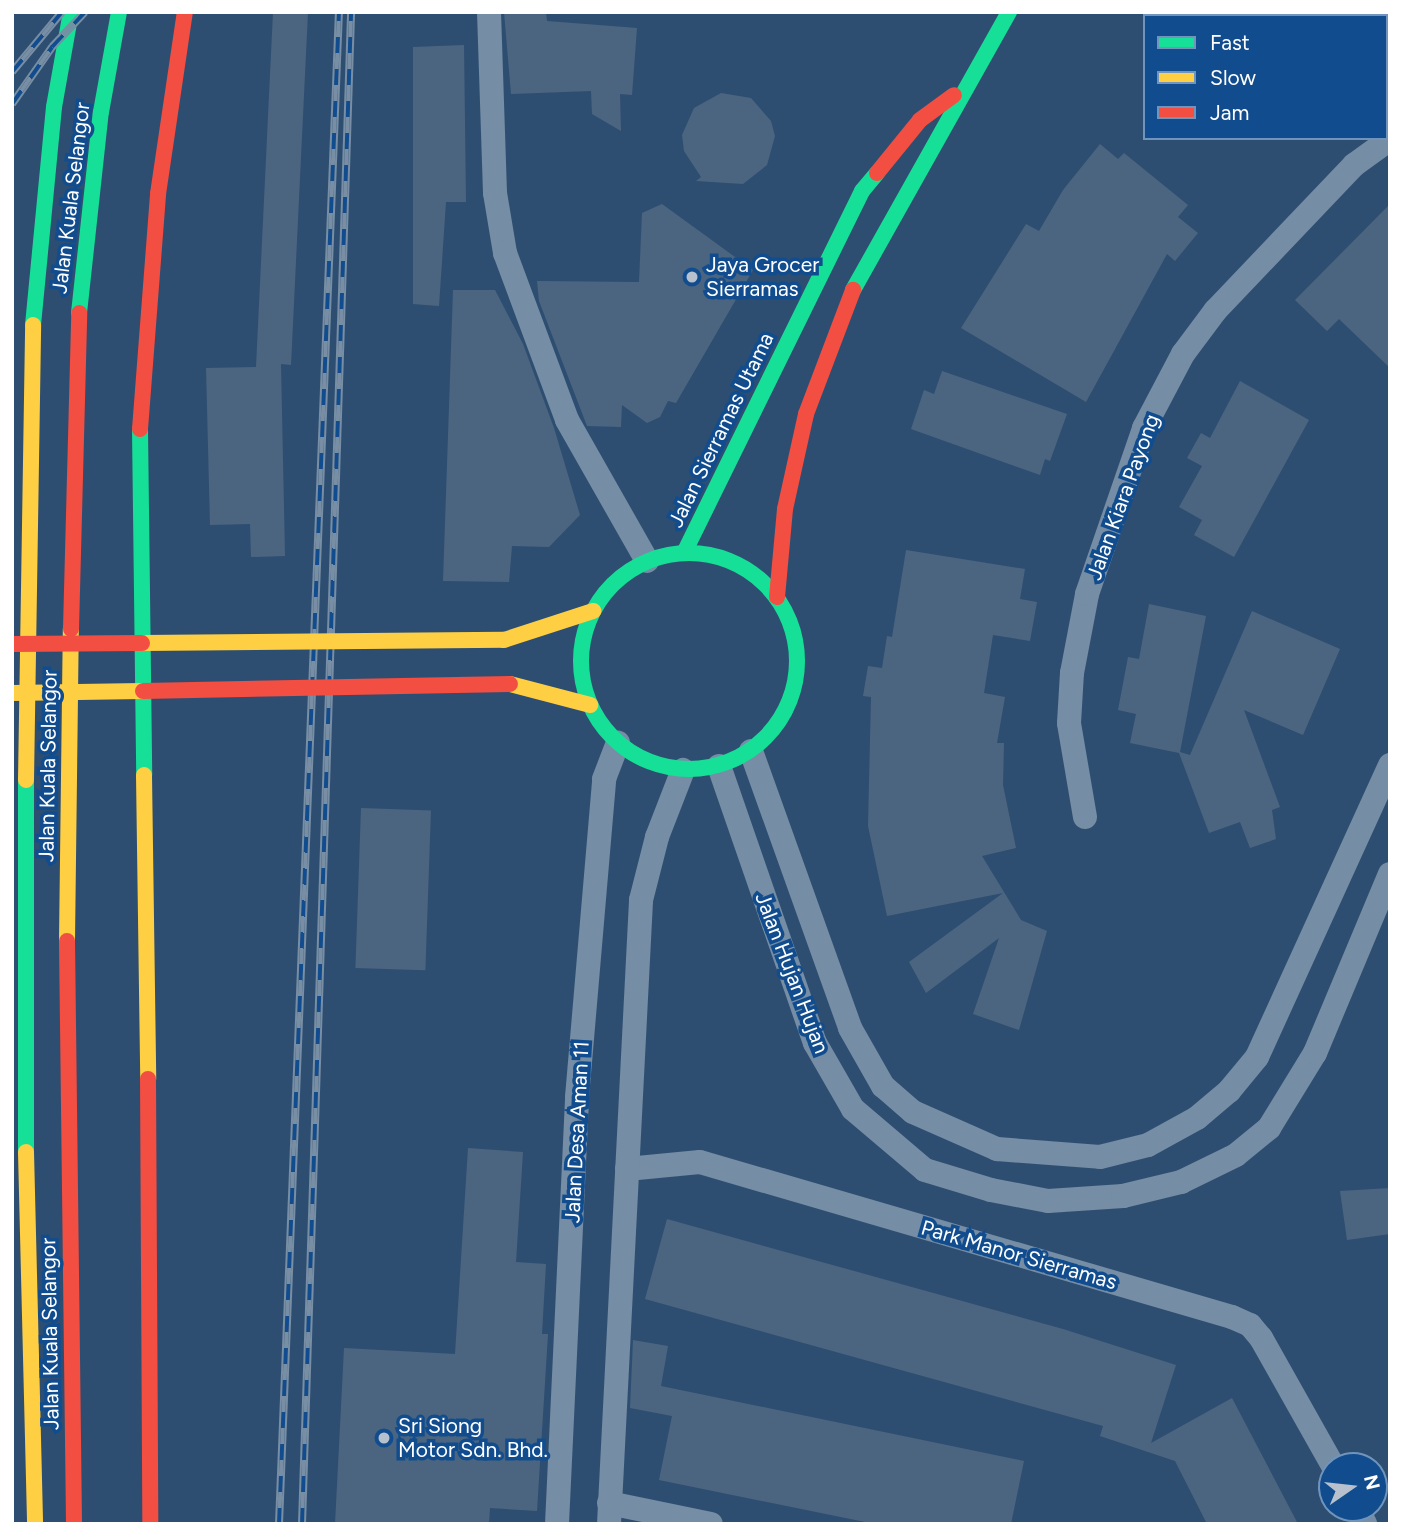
<!DOCTYPE html>
<style>
body{margin:0}
#map{position:relative;width:1402px;height:1536px;overflow:hidden;background:#2e4e71;font-family:Figtree,sans-serif}
div>[style]{position:absolute}
[style*='--x']{left:calc(var(--x)*1px);top:calc(var(--y)*1px);width:calc(var(--w)*1px);rotate:calc(var(--a)*1deg)}
.building>*{inset:0;background:#4b6581;transform-origin:0 0}
.street>*{height:24px;margin:-12px;padding:0 12px;transform-origin:12px;border-radius:12px;background:#758da5}
.fast>*{height:16px;margin:-8px;padding:0 8px;transform-origin:8px;border-radius:8px;background:#16e098}
.fast>.ring{margin:-8px;padding:0;box-sizing:content-box;background:none;border:16px solid #16e098;border-radius:50%}
.slow>*{height:16px;margin:-8px;padding:0 8px;transform-origin:8px;border-radius:8px;background:#ffcf43}
.jam>*{height:16px;margin:-8px;padding:0 8px;transform-origin:8px;border-radius:8px;background:#f24e42}
.rail>*{height:8px;margin-top:-4px;transform-origin:0;background:repeating-linear-gradient(90deg,#114d8e 0 16px,#778ea4 0 32px);box-sizing:border-box;border-block:2px solid #778ea4}
.slow-bridge>*{height:16px;margin:-8px;padding:0 8px;transform-origin:8px;border-radius:8px;background:#ffcf43}
.jam-bridge>*{height:16px;margin:-8px;padding:0 8px;transform-origin:8px;border-radius:8px;background:#f24e42}
.dots>*{width:19px;height:19px;translate:-50% -50%;box-sizing:border-box;border:4px solid #114d8e;border-radius:50%}
span{translate:-50% -50%;white-space:nowrap;text-align:center;line-height:1.15;-webkit-text-stroke:7px #114d8e;paint-order:stroke}
.street-label{font-size:21px;color:#fff}
.poi-label{font-size:21px;color:#fff}
.left{translate:0 -50%;text-align:left}
.frame{position:absolute;inset:0;border:14px solid #fff;pointer-events:none}
.legend{position:absolute;left:1143px;top:14px;width:245px;height:126px;box-sizing:border-box;background:#114d8e;border:2px solid #7094bb;margin:0;padding:9px 12px;list-style:none;font-size:21px;color:#fff}
.legend li{display:flex;align-items:center;gap:14px;height:35px}
.legend b{width:35px;border:2px solid #7094bb}
.north{position:absolute;left:1318px;top:1452px;width:70px;height:70px;box-sizing:border-box;background:#114d8e;border:2px solid #7094bb;border-radius:50%;rotate:76deg;font-size:19px;font-weight:700;line-height:28px;text-align:center;color:#fff}
.north::after{content:'';display:block;margin:auto;width:24px;height:32px;background:#b6c1cd;clip-path:polygon(50% 0,100% 100%,50% 72%,0 100%)}
</style>
<div id="map">
<div class="building">
<i style="clip-path:polygon(273px 12px,308px 12px,291px 365px,281px 364px,285px 556px,251px 557px,250px 524px,210px 525px,206px 368px,256px 367px)"></i>
<i style="clip-path:polygon(504px 12px,546px 12px,547px 21px,637px 28px,632px 95px,620px 94px,621px 131px,592px 114px,591px 91px,511px 94px)"></i>
<i style="clip-path:polygon(464px 45px,466px 202px,446px 202px,439px 306px,413px 304px,413px 47px)"></i>
<i style="clip-path:polygon(721px 93px,751px 98px,771px 121px,775px 136px,767px 165px,743px 184px,696px 181px,701px 177px,684px 151px,682px 135px,694px 108px)"></i>
<i style="clip-path:polygon(1100px 144px,1118px 159px,1124px 153px,1188px 205px,1178px 217px,1198px 233px,1175px 261px,1167px 254px,1086px 402px,961px 328px,1026px 224px,1039px 231px,1063px 190px)"></i>
<i style="clip-path:polygon(662px 204px,753px 270px,676px 403px,668px 401px,660px 417px,647px 423px,622px 405px,621px 427px,587px 426px,539px 301px,537px 281px,639px 282px,642px 213px)"></i>
<i style="clip-path:polygon(1390px 204px,1390px 368px,1339px 319px,1327px 331px,1295px 300px)"></i>
<i style="clip-path:polygon(453px 290px,495px 290px,523px 344px,554px 428px,580px 515px,549px 547px,512px 546px,509px 582px,443px 581px)"></i>
<i style="clip-path:polygon(942px 371px,1067px 414px,1050px 461px,1045px 459px,1040px 475px,911px 429px,924px 390px,934px 394px)"></i>
<i style="clip-path:polygon(1240px 381px,1309px 420px,1234px 557px,1194px 535px,1202px 520px,1179px 507px,1202px 466px,1187px 458px,1201px 433px,1210px 438px)"></i>
<i style="clip-path:polygon(906px 550px,1025px 569px,1020px 599px,1037px 602px,1030px 641px,993px 635px,984px 693px,1005px 697px,997px 743px,1004px 743px,1003px 785px,1016px 848px,982px 856px,1021px 920px,1047px 931px,1019px 1030px,973px 1014px,999px 938px,926px 993px,909px 962px,1003px 893px,887px 916px,868px 826px,871px 697px,863px 696px,868px 666px,882px 668px,887px 636px,892px 637px)"></i>
<i style="clip-path:polygon(1149px 604px,1206px 616px,1180px 752px,1190px 755px,1252px 611px,1340px 649px,1303px 735px,1244px 710px,1280px 807px,1272px 810px,1276px 839px,1250px 848px,1240px 822px,1209px 833px,1179px 753px,1130px 743px,1136px 714px,1118px 710px,1128px 657px,1139px 659px)"></i>
<i style="left:361px;top:808px;width:70px;height:160px;rotate:2deg"></i>
<i style="clip-path:polygon(468px 1148px,523px 1152px,516px 1262px,546px 1264px,542px 1334px,548px 1334px,537px 1511px,490px 1508px,489px 1524px,335px 1524px,344px 1348px,455px 1354px)"></i>
<i style="clip-path:polygon(1390px 1188px,1390px 1234px,1347px 1240px,1340px 1191px)"></i>
<i style="clip-path:polygon(667px 1219px,1063px 1329px,1176px 1365px,1151px 1443px,1232px 1398px,1298px 1524px,1207px 1524px,1175px 1461px,1100px 1436px,1103px 1426px,645px 1299px)"></i>
<i style="clip-path:polygon(633px 1340px,668px 1346px,661px 1386px,1024px 1461px,1011px 1524px,875px 1524px,659px 1480px,672px 1416px,630px 1408px)"></i>
</div>
<div class="street">
<i style="--x:489;--y:12;--w:181;--a:88.1"></i>
<i style="--x:495;--y:193;--w:61;--a:80.5"></i>
<i style="--x:505;--y:253;--w:178;--a:69.6"></i>
<i style="--x:567;--y:420;--w:162;--a:60.4"></i>
<i style="--x:751;--y:751;--w:294;--a:70.3"></i>
<i style="--x:850;--y:1028;--w:67;--a:60.4"></i>
<i style="--x:883;--y:1086;--w:40;--a:41"></i>
<i style="--x:913;--y:1112;--w:92;--a:23.8"></i>
<i style="--x:997;--y:1149;--w:103;--a:4.4"></i>
<i style="--x:1100;--y:1157;--w:49;--a:-14"></i>
<i style="--x:1148;--y:1145;--w:56;--a:-28.9"></i>
<i style="--x:1197;--y:1118;--w:42;--a:-40.2"></i>
<i style="--x:1229;--y:1091;--w:44;--a:-50.5"></i>
<i style="--x:1257;--y:1057;--w:321;--a:-65.5"></i>
<i style="--x:719;--y:766;--w:293;--a:70.9"></i>
<i style="--x:815;--y:1043;--w:76;--a:60.1"></i>
<i style="--x:853;--y:1109;--w:94;--a:40.3"></i>
<i style="--x:925;--y:1170;--w:69;--a:16.9"></i>
<i style="--x:991;--y:1190;--w:58;--a:10.9"></i>
<i style="--x:1048;--y:1201;--w:75;--a:-3.8"></i>
<i style="--x:1123;--y:1196;--w:60;--a:-13.6"></i>
<i style="--x:1181;--y:1182;--w:61;--a:-26.1"></i>
<i style="--x:1236;--y:1155;--w:43;--a:-39.3"></i>
<i style="--x:1269;--y:1128;--w:88;--a:-58.5"></i>
<i style="--x:1315;--y:1053;--w:194;--a:-67.3"></i>
<i style="--x:1085;--y:817;--w:95;--a:-99.7"></i>
<i style="--x:1069;--y:723;--w:50;--a:-86.6"></i>
<i style="--x:1072;--y:673;--w:80;--a:-79.2"></i>
<i style="--x:1087;--y:594;--w:176;--a:-71"></i>
<i style="--x:1144;--y:428;--w:84;--a:-62.2"></i>
<i style="--x:1183;--y:354;--w:54;--a:-53.3"></i>
<i style="--x:1215;--y:311;--w:202;--a:-46.4"></i>
<i style="--x:1354;--y:165;--w:44;--a:-35.8"></i>
<i style="--x:627;--y:1169;--w:73;--a:-5.5"></i>
<i style="--x:700;--y:1162;--w:554;--a:16.24"></i>
<i style="--x:1232;--y:1317;--w:20;--a:24"></i>
<i style="--x:1250;--y:1325;--w:17;--a:50"></i>
<i style="--x:1261;--y:1338;--w:147;--a:60.6"></i>
<i style="--x:609;--y:1503;--w:104;--a:11.6"></i>
<i style="--x:1357;--y:1508;--w:18;--a:63"></i>
<i style="--x:557;--y:1524;--w:427;--a:-87.3"></i>
<i style="--x:577;--y:1097;--w:319;--a:-85.1"></i>
<i style="--x:604;--y:779;--w:39;--a:-69"></i>
<i style="--x:609;--y:1524;--w:625;--a:-87.06"></i>
<i style="--x:641;--y:900;--w:65;--a:-75.7"></i>
<i style="--x:657;--y:837;--w:72;--a:-68.8"></i>
</div>
<div class="fast">
<i style="--x:853;--y:290;--w:319;--a:-60.7"></i>
<i style="--x:79;--y:313;--w:202;--a:-83.8"></i>
<i style="--x:101;--y:112;--w:102;--a:-79.8"></i>
<i style="--x:33;--y:325;--w:219;--a:-84.5"></i>
<i style="--x:54;--y:107;--w:97;--a:-79.9"></i>
<i style="--x:140;--y:429;--w:346;--a:89.3"></i>
<i style="--x:684;--y:553;--w:403;--a:-63.8"></i>
<i style="--x:862;--y:191;--w:23;--a:-50"></i>
<i class="ring" style="left:581px;top:553px;width:200px;height:200px"></i>
<i style="--x:26;--y:1152;--w:372;--a:-90"></i>
</div>
<div class="slow">
<i style="--x:504;--y:640;--w:94;--a:-18"></i>
<i style="--x:510;--y:684;--w:83;--a:14.7"></i>
<i style="--x:144;--y:775;--w:304;--a:89.2"></i>
<i style="--x:26;--y:780;--w:455;--a:-89.1"></i>
<i style="--x:67;--y:941;--w:312;--a:-89.3"></i>
<i style="--x:26;--y:1152;--w:372;--a:88.6"></i>
</div>
<div class="jam">
<i style="--x:877;--y:173;--w:68;--a:-50.9"></i>
<i style="--x:920;--y:120;--w:42;--a:-36.3"></i>
<i style="--x:140;--y:429;--w:236;--a:-85.6"></i>
<i style="--x:158;--y:194;--w:184;--a:-81.6"></i>
<i style="--x:777;--y:597;--w:88;--a:-84.8"></i>
<i style="--x:785;--y:509;--w:97;--a:-77.5"></i>
<i style="--x:806;--y:414;--w:133;--a:-69.2"></i>
<i style="--x:71;--y:629;--w:316;--a:-88.5"></i>
<i style="--x:67;--y:941;--w:583;--a:89.31"></i>
<i style="--x:148;--y:1079;--w:445;--a:89.7"></i>
</div>
<div class="rail">
<i style="--x:12;--y:72;--w:78;--a:-50.2"></i>
<i style="--x:12;--y:104;--w:70;--a:-54.9"></i>
<i style="--x:52;--y:47;--w:48;--a:-46.7"></i>
<i style="--x:279;--y:1524;--w:1513;--a:-87.73"></i>
<i style="--x:302;--y:1524;--w:1513;--a:-88.14"></i>
</div>
<div class="slow-bridge">
<i style="--x:142;--y:643;--w:362;--a:-0.5"></i>
<i style="--x:12;--y:693;--w:131;--a:-0.9"></i>
</div>
<div class="jam-bridge">
<i style="--x:12;--y:644;--w:130;--a:-0.4"></i>
<i style="--x:143;--y:691;--w:367;--a:-1.1"></i>
</div>
<div class="dots">
<i style="left:692px;top:277px;background:#b6c1cd"></i>
<i style="left:384px;top:1438px;background:#b6c1cd"></i>
</div>
<div class="street-label">
<span style="left:71px;top:198px;rotate:-83deg">Jalan Kuala Selangor</span>
<span style="left:721px;top:430px;rotate:-64deg">Jalan Sierramas Utama</span>
<span style="left:1123px;top:497px;rotate:-70deg">Jalan Kiara Payong</span>
<span style="left:48px;top:766px;rotate:-89deg">Jalan Kuala Selangor</span>
<span style="left:792px;top:973px;rotate:69deg">Jalan Hujan Hujan</span>
<span style="left:577px;top:1132px;rotate:-87deg">Jalan Desa Aman 11</span>
<span style="left:1019px;top:1255px;rotate:16deg">Park Manor Sierramas</span>
<span style="left:50px;top:1334px;rotate:-91deg">Jalan Kuala Selangor</span>
</div>
<div class="poi-label">
<span class="left" style="left:706px;top:277px">Jaya Grocer<br>Sierramas</span>
<span class="left" style="left:398px;top:1438px">Sri Siong<br>Motor Sdn. Bhd.</span>
</div>
<div class="frame"></div>
<ul class="legend">
<li><b style="height:9px;background:#16e098"></b>Fast</li>
<li><b style="height:9px;background:#ffcf43"></b>Slow</li>
<li><b style="height:9px;background:#f24e42"></b>Jam</li>
</ul>
<div class="north">N</div>
</div>
